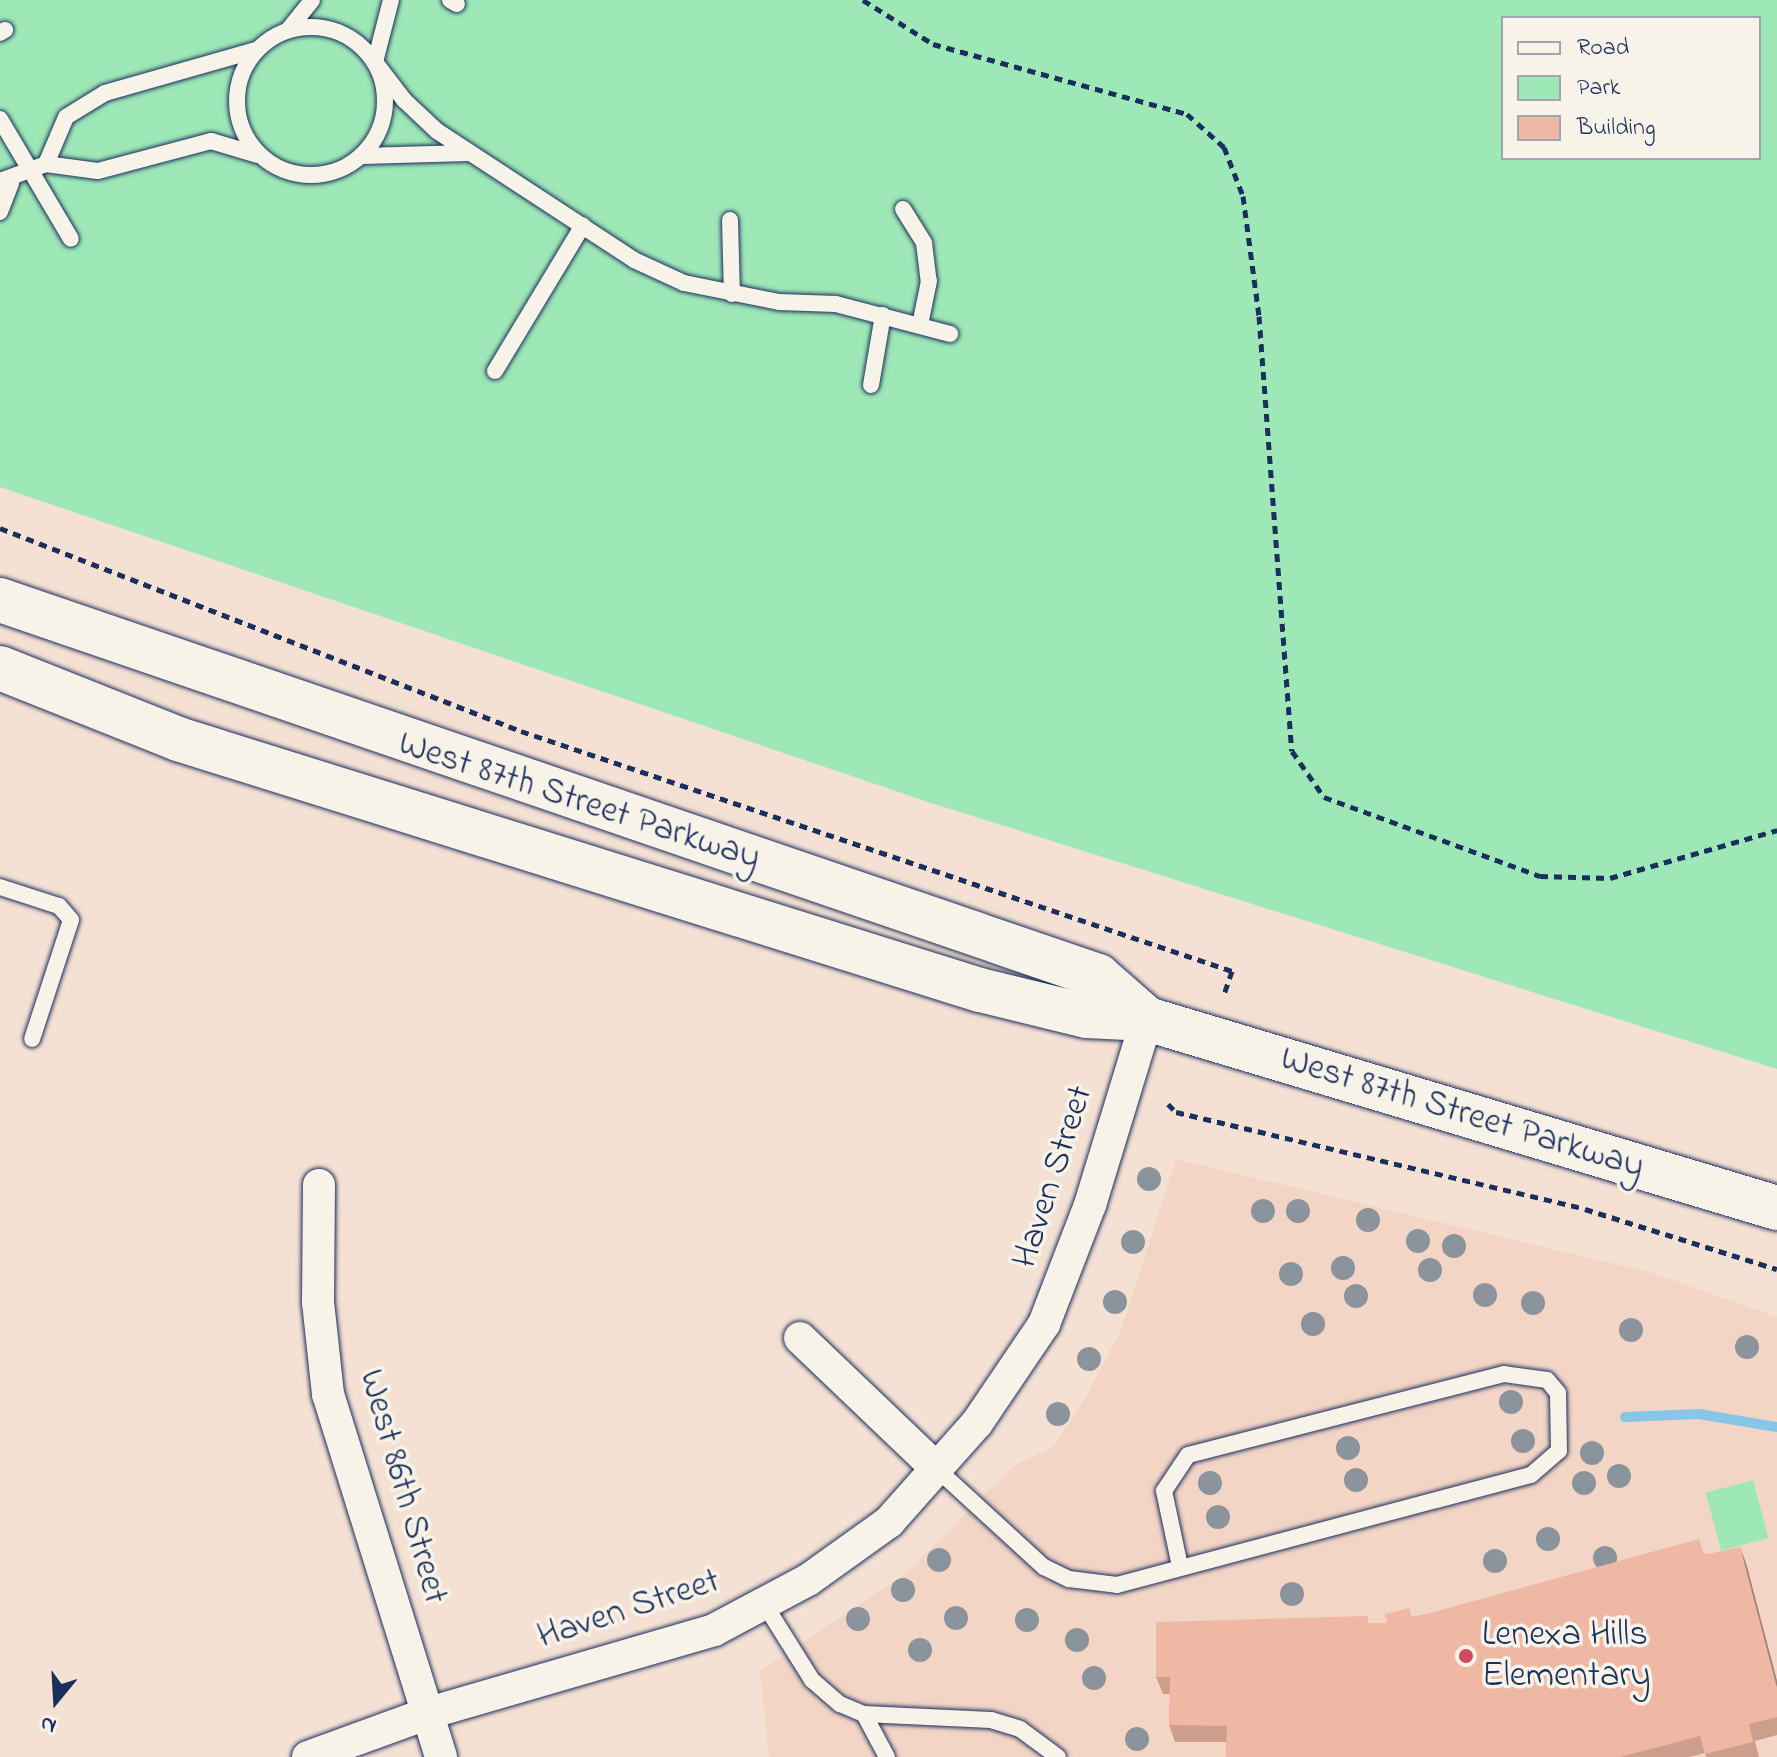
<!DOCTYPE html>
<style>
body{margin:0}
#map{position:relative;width:1777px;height:1757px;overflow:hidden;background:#f5e1d4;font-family:"Indie Flower",sans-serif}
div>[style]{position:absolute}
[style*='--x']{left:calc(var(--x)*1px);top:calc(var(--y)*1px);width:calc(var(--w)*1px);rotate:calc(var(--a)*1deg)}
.built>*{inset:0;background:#f3d5c6}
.green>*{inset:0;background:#9ee8b7;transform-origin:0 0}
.stream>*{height:10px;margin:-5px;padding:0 5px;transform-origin:5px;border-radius:5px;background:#86c6e6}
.path>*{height:5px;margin-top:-2.5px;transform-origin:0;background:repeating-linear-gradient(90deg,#1b2f5e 0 8px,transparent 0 14px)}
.roads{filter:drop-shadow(0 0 2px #1b2f5e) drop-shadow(0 0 2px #1b2f5e)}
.lane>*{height:16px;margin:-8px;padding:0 8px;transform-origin:8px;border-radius:8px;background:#f7f3e8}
.lane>.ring{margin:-8px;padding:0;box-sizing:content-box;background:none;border:16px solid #f7f3e8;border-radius:50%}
.street>*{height:32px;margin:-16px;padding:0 16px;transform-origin:16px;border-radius:16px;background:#f7f3e8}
.secondary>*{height:44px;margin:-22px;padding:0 22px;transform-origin:22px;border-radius:22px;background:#f7f3e8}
.trees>*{width:24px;height:24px;margin:-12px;border-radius:50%;background:#8b939d}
.wall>*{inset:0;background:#ce9e8d}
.shaded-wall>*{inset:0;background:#a78173}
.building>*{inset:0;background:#efb8a4}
.dots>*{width:22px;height:22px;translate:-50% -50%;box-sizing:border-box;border:4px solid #f7f3e8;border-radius:50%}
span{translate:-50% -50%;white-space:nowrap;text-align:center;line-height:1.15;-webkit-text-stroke:7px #f7f3e8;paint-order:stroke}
.street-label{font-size:36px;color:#1b2f5e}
.poi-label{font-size:36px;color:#1b2f5e}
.left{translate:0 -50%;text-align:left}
.legend{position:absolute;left:1501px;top:16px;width:260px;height:144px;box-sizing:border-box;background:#f7f3e8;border:2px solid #9fa5b1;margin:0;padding:10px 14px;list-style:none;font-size:24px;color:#1b2f5e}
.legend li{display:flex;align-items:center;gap:16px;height:40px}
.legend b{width:40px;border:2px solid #9fa5b1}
.north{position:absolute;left:16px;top:1661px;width:80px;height:80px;-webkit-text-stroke:6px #f7f3e8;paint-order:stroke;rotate:198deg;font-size:22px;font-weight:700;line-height:32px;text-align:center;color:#1b2f5e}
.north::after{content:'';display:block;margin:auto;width:28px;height:36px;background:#1b2f5e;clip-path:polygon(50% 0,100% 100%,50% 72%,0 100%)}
</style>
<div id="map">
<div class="built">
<i style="clip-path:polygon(1176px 1159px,1653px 1273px,1777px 1317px,1777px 1757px,769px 1757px,760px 1671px,905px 1574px,1014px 1465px,1051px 1448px,1080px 1408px,1121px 1330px)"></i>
</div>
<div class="green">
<i style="clip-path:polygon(evenodd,0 0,1777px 0,1777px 1069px,931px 803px,0 487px,0 0,1503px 18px,1759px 18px,1759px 158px,1503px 158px,1503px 18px)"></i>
<i style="left:1753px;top:1480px;width:60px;height:49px;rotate:75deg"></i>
</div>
<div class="stream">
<i style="--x:1625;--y:1417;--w:74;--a:-2.3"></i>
<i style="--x:1699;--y:1414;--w:79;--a:9.5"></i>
</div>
<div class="path">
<i style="--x:863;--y:0;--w:83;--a:32.2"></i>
<i style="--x:933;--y:44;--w:263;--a:15.4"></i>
<i style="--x:1187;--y:114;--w:50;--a:41.7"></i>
<i style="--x:1224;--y:147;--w:53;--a:68.8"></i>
<i style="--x:1243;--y:196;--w:121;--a:82.4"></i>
<i style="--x:1259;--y:316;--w:436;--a:85.7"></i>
<i style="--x:1292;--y:751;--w:56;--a:55.2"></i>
<i style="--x:1324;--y:797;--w:230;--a:20.1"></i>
<i style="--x:1540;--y:876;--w:70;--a:1.6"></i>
<i style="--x:1610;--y:878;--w:174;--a:-16"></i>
<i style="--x:0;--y:528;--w:559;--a:21.29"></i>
<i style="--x:521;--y:731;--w:750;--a:18.65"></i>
<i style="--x:1232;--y:971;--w:24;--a:109"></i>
<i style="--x:1168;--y:1104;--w:11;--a:45"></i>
<i style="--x:1176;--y:1112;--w:420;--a:13.3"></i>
<i style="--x:1585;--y:1209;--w:201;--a:17.4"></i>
</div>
<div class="roads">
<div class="lane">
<i style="--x:391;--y:0;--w:64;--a:104.5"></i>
<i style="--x:375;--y:62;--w:48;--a:52.7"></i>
<i style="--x:404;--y:100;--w:45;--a:43.2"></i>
<i style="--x:437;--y:131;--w:235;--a:33.2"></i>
<i style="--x:634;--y:260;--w:55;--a:24.7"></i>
<i style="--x:684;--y:283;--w:97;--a:11.3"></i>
<i style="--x:779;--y:302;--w:57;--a:2"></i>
<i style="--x:836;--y:304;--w:118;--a:14.7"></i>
<i style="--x:450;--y:0;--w:8;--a:30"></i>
<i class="ring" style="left:237px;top:27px;width:132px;height:132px"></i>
<i style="--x:288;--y:30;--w:38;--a:-51"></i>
<i style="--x:0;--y:33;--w:6;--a:-31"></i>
<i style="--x:0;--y:119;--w:139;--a:59.4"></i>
<i style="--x:362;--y:156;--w:106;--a:-1.6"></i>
<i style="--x:46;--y:164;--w:51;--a:-66.9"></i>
<i style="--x:66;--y:117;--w:46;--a:-31.6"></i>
<i style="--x:105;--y:93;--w:157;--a:-15.9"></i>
<i style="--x:0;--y:181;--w:49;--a:-20.3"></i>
<i style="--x:46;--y:164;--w:52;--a:7.7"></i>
<i style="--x:98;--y:171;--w:117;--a:-14.9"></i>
<i style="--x:211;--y:141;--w:49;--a:16.6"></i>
<i style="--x:903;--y:209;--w:40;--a:58"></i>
<i style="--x:924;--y:243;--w:38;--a:83"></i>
<i style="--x:929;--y:281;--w:45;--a:101.6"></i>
<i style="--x:0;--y:212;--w:31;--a:-69"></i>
<i style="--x:730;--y:220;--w:74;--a:88.5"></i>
<i style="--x:495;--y:371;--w:170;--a:-58.9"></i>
<i style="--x:871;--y:385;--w:71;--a:-80.3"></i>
<i style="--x:0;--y:887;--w:62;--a:17.9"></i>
<i style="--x:59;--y:906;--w:18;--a:49"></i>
<i style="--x:71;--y:920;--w:125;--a:108.1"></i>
<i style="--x:938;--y:1470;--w:144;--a:42.5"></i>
<i style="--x:1044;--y:1567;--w:28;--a:26"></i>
<i style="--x:1069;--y:1579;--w:48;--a:7.1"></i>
<i style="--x:1117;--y:1585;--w:428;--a:-14.9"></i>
<i style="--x:1531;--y:1475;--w:37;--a:-41"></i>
<i style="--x:1559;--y:1451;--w:58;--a:-91"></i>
<i style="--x:1558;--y:1393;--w:17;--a:-130"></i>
<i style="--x:1547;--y:1380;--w:43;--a:-172.1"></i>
<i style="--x:1504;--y:1374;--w:326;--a:165.6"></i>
<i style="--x:1188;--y:1455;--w:43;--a:123.7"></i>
<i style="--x:1164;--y:1491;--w:77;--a:78"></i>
<i style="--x:765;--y:1605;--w:89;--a:57.9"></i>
<i style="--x:812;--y:1680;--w:37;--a:41"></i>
<i style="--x:840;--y:1704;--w:26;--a:23"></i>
<i style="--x:864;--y:1714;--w:127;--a:2.7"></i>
<i style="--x:991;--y:1720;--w:30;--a:17"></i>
<i style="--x:1020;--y:1729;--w:47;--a:36.4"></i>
<i style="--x:864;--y:1714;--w:49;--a:61.9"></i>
</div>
<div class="street">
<i style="--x:319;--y:1185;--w:117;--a:90.5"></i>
<i style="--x:318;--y:1302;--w:93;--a:83.8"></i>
<i style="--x:328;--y:1394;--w:380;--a:72.7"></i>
<i style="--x:800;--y:1338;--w:191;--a:43.7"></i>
<i style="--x:308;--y:1757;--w:129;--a:-20"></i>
<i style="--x:429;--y:1713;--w:297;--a:-16.2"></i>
<i style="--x:714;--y:1630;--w:106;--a:-28"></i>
<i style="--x:808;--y:1580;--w:100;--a:-35.6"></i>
<i style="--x:889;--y:1522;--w:132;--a:-48.4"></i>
<i style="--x:977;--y:1423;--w:120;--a:-55.9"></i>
<i style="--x:1044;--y:1324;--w:128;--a:-68.9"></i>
<i style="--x:1090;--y:1205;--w:195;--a:-73"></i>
</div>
<div class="secondary">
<i style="--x:0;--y:600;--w:1161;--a:18.9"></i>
<i style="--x:1098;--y:976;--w:65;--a:41.3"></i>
<i style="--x:0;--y:668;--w:192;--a:21.7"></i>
<i style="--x:178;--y:739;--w:840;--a:17.38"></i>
<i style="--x:980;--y:990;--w:110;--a:13.7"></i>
<i style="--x:1087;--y:1016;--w:60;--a:2.9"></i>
<i style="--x:1147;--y:1019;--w:658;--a:16.7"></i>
</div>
</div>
<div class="trees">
<i style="left:1149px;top:1179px"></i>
<i style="left:1263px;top:1211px"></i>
<i style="left:1298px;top:1211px"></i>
<i style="left:1368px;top:1220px"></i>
<i style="left:1418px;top:1241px"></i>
<i style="left:1133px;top:1242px"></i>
<i style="left:1454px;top:1246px"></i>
<i style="left:1343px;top:1268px"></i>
<i style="left:1430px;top:1270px"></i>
<i style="left:1291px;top:1274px"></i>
<i style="left:1485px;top:1295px"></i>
<i style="left:1356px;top:1296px"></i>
<i style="left:1115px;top:1302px"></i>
<i style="left:1533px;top:1303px"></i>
<i style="left:1313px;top:1324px"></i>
<i style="left:1631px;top:1330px"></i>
<i style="left:1747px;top:1347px"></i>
<i style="left:1089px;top:1359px"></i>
<i style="left:1511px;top:1402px"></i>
<i style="left:1058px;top:1414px"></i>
<i style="left:1523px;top:1441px"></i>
<i style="left:1348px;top:1448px"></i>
<i style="left:1592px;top:1453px"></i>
<i style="left:1619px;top:1476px"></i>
<i style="left:1356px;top:1480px"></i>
<i style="left:1210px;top:1483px"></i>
<i style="left:1584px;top:1483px"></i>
<i style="left:1218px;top:1517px"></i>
<i style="left:1548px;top:1539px"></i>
<i style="left:1605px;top:1558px"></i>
<i style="left:939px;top:1560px"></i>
<i style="left:1495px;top:1561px"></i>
<i style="left:903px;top:1590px"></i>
<i style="left:1292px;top:1594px"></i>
<i style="left:956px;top:1618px"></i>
<i style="left:858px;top:1619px"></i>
<i style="left:1027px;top:1620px"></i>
<i style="left:1077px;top:1640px"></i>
<i style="left:920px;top:1650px"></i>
<i style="left:1094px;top:1678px"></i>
<i style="left:1137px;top:1739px"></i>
</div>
<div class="wall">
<i style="clip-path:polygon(1705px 1554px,1746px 1563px,1777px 1681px,1777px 1735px,1755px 1741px,1759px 1757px,1706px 1757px,1705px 1753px,1689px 1757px,1226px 1757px,1226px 1742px,1175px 1742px,1169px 1725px,1170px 1694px,1163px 1694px,1156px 1677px,1371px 1623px,1387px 1623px,1413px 1617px)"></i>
</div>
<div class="shaded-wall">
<i style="clip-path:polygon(1740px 1547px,1746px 1563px,1777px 1681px,1777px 1688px)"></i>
</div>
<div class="building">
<i style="clip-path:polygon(1699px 1539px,1704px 1555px,1740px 1547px,1777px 1688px,1777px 1717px,1749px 1724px,1753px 1742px,1705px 1754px,1700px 1736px,1620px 1757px,1226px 1757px,1227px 1726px,1169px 1725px,1170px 1677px,1156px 1677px,1156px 1622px,1368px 1616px,1368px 1623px,1387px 1623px,1385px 1614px,1409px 1608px,1412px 1618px)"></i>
</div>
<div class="dots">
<i style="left:1466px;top:1656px;background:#d1495b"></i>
</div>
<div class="street-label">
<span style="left:579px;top:802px;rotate:18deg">West 87th Street Parkway</span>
<span style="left:1462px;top:1114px;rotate:17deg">West 87th Street Parkway</span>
<span style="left:1054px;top:1177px;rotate:-72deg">Haven Street</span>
<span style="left:402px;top:1487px;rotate:74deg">West 86th Street</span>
<span style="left:629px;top:1610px;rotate:-18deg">Haven Street</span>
</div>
<div class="poi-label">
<span class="left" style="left:1482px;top:1656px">Lenexa Hills<br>Elementary</span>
</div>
<ul class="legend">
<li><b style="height:10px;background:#f7f3e8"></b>Road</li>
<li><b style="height:22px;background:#9ee8b7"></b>Park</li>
<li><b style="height:22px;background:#efb8a4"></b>Building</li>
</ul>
<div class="north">N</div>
</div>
